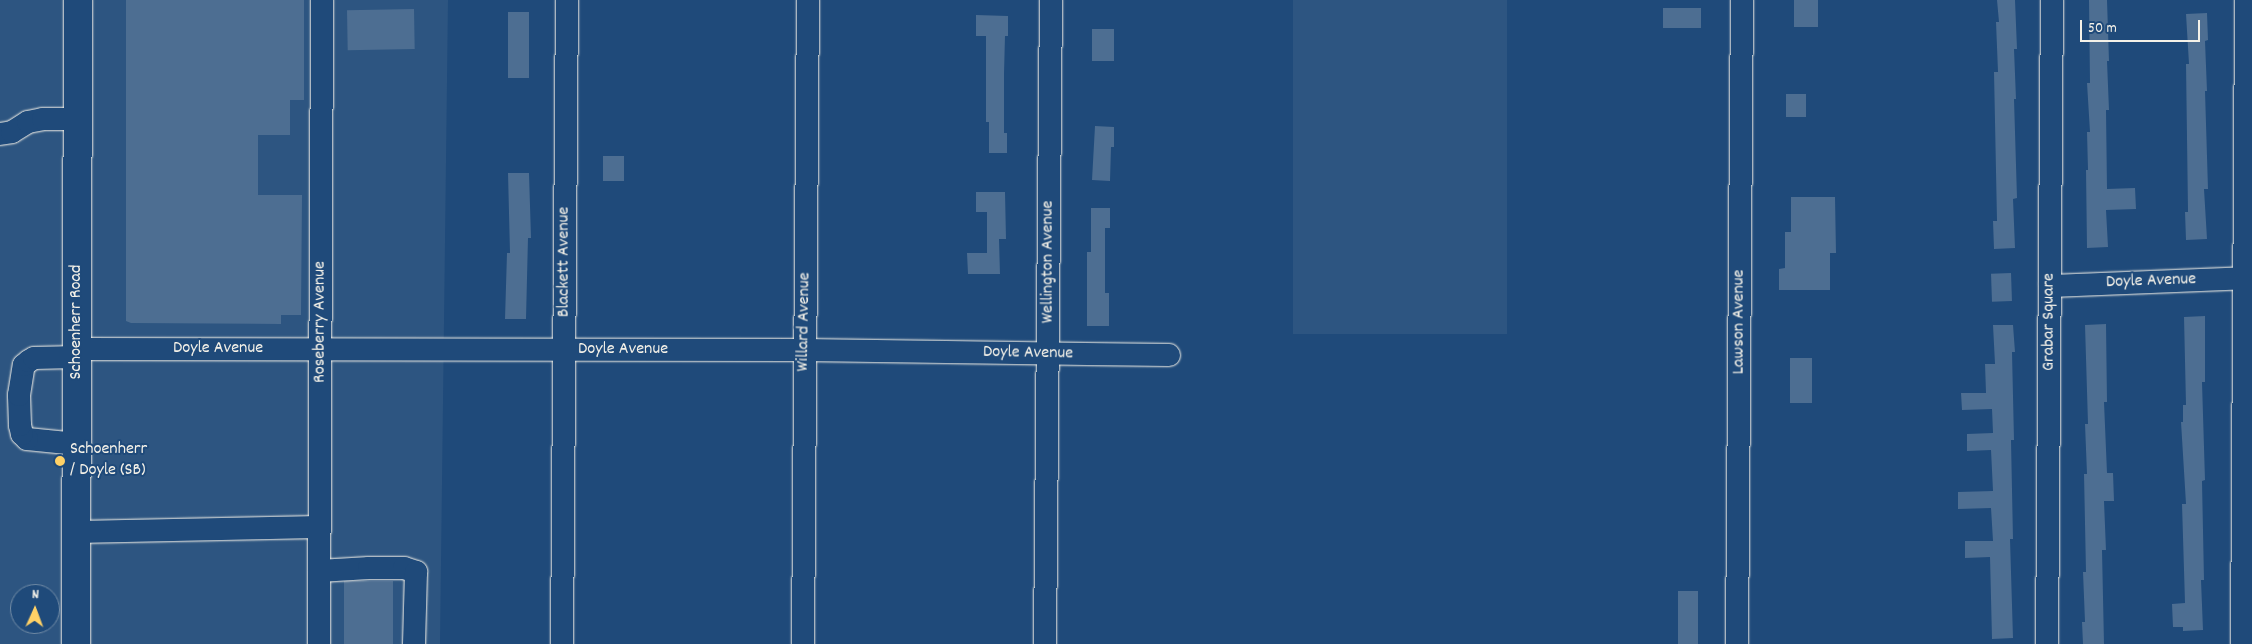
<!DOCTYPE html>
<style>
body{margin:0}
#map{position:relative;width:2252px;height:644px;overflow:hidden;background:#1f4a7a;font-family:Dekko,sans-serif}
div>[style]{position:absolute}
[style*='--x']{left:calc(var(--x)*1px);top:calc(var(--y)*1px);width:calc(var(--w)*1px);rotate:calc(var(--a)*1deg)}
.built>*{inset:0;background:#2d5581;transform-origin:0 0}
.building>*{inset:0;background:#4d6e92;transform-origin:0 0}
.roads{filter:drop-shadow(0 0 1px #f4f1e8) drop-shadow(0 0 1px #f4f1e8)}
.minor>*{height:22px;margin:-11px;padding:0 11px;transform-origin:11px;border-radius:11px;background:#1f4a7a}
.major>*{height:28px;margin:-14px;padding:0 14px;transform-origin:14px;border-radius:14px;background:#1f4a7a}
.dots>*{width:14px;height:14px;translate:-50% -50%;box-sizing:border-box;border:2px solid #1f4a7a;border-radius:50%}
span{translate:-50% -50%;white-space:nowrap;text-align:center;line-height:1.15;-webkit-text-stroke:4px #1f4a7a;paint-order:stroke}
.street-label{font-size:18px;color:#f4f1e8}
.poi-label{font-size:18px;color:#f4f1e8}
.left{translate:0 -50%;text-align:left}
.north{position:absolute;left:10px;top:584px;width:50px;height:50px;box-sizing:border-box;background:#1f4a7a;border:1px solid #748da6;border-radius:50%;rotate:2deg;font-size:14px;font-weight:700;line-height:20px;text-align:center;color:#f4f1e8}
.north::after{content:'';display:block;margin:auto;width:18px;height:22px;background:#ffd166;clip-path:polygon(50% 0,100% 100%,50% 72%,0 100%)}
.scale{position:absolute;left:2080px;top:20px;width:120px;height:22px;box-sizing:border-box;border:2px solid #f4f1e8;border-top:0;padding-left:6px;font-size:15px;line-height:18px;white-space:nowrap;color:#f4f1e8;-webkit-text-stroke:4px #1f4a7a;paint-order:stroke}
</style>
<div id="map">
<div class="built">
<i style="clip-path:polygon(evenodd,0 0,448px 0,440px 644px,0 644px,0 0,20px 594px,50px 594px,50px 624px,20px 624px,20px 594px)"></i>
<i style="left:1293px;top:0;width:214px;height:334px"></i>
</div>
<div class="building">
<i style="clip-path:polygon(126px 0,304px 0,304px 100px,290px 100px,290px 135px,258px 135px,258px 195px,302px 195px,301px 315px,281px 315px,281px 324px,131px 323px,126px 321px)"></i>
<i style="left:1794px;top:0;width:24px;height:27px"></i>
<i style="clip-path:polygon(1997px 0,2015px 0,2017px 49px,2014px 49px,2016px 99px,2014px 99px,2017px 198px,2013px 199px,2015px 248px,1994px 249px,1993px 221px,1997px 221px,1994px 72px,1998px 72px,1996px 22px,1999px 22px)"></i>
<i style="clip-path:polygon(2089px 0,2107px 0,2109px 61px,2107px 61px,2109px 110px,2106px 110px,2107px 189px,2135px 188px,2136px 209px,2106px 210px,2108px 247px,2087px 248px,2086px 170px,2088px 170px,2087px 132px,2090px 132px,2087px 83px,2090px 83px)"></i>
<i style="left:1663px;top:8px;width:38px;height:20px"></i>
<i style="left:414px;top:9px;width:40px;height:67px;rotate:89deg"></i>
<i style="left:508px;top:12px;width:21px;height:66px"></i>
<i style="clip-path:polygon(2207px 13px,2208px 40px,2205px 41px,2207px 91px,2205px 91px,2208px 189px,2204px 189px,2207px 239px,2186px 240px,2185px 212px,2188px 212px,2186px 64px,2189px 64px,2186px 14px)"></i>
<i style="clip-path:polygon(976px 15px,1008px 16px,1008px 36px,1005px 36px,1004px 74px,1004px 133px,1007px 133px,1007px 153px,989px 153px,989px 122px,986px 122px,986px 36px,976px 36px)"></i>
<i style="left:1092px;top:29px;width:22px;height:32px"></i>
<i style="left:1786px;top:94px;width:20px;height:23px"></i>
<i style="clip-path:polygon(1095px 126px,1114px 127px,1114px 147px,1111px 147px,1110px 181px,1092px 180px)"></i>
<i style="left:603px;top:156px;width:21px;height:25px"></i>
<i style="clip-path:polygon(508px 173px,529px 173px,531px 238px,528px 238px,526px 319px,505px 319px,507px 253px,510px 253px)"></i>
<i style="clip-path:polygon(976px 192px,1005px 192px,1006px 239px,999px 239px,1000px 274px,968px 274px,967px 253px,987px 253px,987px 212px,976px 212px)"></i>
<i style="clip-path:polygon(1791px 197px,1835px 197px,1836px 253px,1830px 253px,1830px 290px,1779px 290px,1779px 269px,1785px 268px,1785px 232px,1791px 232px)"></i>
<i style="clip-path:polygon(1091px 208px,1110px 208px,1110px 228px,1105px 228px,1105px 293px,1109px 293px,1109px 326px,1087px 326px,1087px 252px,1091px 252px)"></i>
<i style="left:2011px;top:273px;width:28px;height:20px;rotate:88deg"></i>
<i style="clip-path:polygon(2205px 316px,2205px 382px,2202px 382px,2205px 480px,2202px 481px,2204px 580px,2201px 580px,2203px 630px,2183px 631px,2183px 627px,2173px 627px,2172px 604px,2185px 603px,2182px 504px,2186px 504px,2181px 422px,2183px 422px,2183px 405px,2186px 405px,2184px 317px)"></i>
<i style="clip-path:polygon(2106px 324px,2107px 402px,2104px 402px,2107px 473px,2113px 473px,2114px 501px,2104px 501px,2106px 550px,2102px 550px,2104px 644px,2083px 644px,2082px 622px,2085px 622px,2083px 572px,2086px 572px,2084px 474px,2087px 474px,2085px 424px,2088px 424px,2085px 325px)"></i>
<i style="clip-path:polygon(1993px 325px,2013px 325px,2015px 352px,2012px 352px,2014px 440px,2011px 440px,2013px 539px,2010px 539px,2013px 638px,1992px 639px,1990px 557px,1965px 558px,1965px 541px,1993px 541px,1991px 508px,1958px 509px,1958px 492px,1993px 491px,1991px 450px,1967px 451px,1967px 434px,1993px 433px,1992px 409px,1962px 410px,1961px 393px,1986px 393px,1985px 364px,1995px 364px)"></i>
<i style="left:1790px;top:358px;width:22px;height:45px"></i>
<i style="left:393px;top:581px;width:63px;height:49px;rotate:90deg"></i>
<i style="left:1678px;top:591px;width:20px;height:53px"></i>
</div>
<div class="roads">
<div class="minor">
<i style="--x:0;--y:134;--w:12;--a:-9"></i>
<i style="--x:12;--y:132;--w:19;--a:-32"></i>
<i style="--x:28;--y:122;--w:15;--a:-11"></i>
<i style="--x:43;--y:119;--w:35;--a:0"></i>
<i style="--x:2050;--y:286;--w:202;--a:-2.3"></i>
<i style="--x:77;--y:349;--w:728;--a:0.08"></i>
<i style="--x:805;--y:350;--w:364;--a:0.8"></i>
<i style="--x:77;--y:444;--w:50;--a:-174.3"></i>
<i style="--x:27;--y:439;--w:7;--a:-135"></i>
<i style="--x:22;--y:434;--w:9;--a:-103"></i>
<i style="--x:20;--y:425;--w:30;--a:-92"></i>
<i style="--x:19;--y:395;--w:30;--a:-81"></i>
<i style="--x:24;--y:365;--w:6;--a:-39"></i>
<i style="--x:29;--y:361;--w:6;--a:-31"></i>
<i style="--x:34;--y:358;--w:43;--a:-1.3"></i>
<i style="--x:76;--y:532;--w:243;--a:-1.2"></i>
<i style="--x:319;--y:571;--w:50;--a:-3.4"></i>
<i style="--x:369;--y:568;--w:35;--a:0"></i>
<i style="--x:404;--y:568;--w:13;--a:18"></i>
<i style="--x:416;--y:572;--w:72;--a:91.6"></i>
<i style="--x:319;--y:644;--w:644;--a:-89.73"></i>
<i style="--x:562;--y:644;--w:644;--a:-89.56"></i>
<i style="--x:803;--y:644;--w:644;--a:-89.56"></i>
<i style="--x:1045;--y:644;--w:644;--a:-89.47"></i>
<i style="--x:1737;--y:644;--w:644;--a:-89.56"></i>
<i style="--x:2047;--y:644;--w:644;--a:-89.56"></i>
<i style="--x:2242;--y:644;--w:644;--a:-89.64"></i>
</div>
<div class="major">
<i style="--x:76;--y:644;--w:644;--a:-89.82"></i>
</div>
</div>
<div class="dots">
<i style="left:60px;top:461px;background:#ffd166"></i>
</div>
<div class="street-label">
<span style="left:565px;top:262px;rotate:-90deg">Blackett Avenue</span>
<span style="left:1049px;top:262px;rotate:-90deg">Wellington Avenue</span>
<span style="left:2151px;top:282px;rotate:-2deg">Doyle Avenue</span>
<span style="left:77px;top:322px;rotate:-90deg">Schoenherr Road</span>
<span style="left:321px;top:322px;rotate:-90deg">Roseberry Avenue</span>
<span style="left:805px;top:322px;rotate:-89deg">Willard Avenue</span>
<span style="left:1740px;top:322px;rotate:-90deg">Lawson Avenue</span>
<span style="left:2050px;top:322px;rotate:-90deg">Grabar Square</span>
<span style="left:218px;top:349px">Doyle Avenue</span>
<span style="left:623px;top:350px">Doyle Avenue</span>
<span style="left:1028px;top:354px;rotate:1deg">Doyle Avenue</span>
</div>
<div class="poi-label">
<span class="left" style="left:70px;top:461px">Schoenherr<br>/ Doyle (SB)</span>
</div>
<div class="north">N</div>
<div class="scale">50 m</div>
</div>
